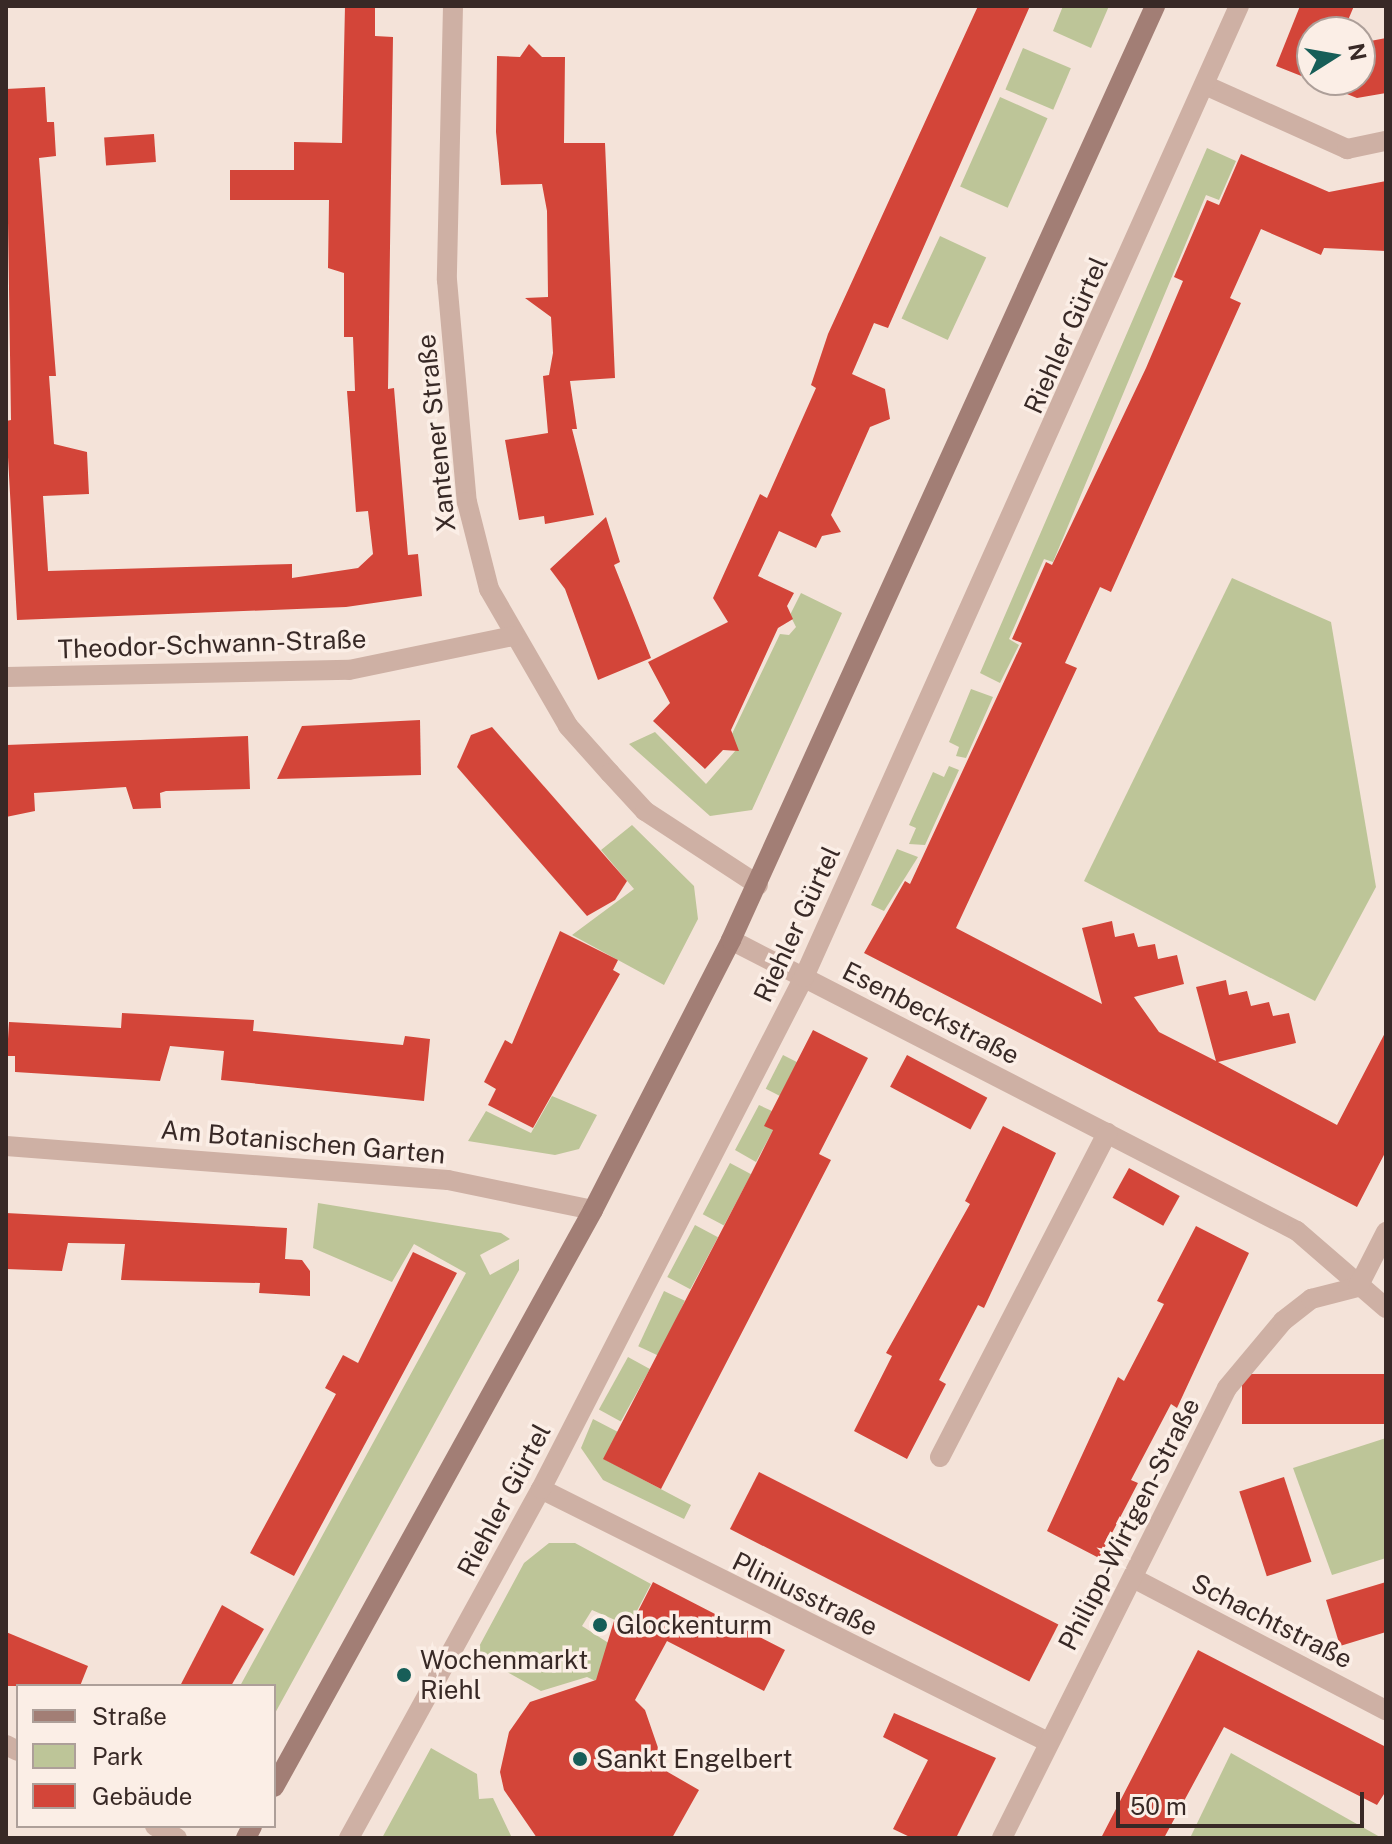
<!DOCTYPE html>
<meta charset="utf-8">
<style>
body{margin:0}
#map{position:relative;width:1392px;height:1844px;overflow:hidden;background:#f4e3d9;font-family:"Public Sans",sans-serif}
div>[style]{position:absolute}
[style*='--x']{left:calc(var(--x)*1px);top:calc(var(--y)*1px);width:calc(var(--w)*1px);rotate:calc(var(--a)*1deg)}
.green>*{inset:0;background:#bdc598;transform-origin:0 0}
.building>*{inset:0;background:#d34539;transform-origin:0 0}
.street>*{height:20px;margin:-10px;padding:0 10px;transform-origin:10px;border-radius:10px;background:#ceb0a4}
.secondary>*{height:20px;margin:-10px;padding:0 10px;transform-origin:10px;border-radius:10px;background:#a27e75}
.dots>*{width:22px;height:22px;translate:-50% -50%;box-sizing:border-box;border:4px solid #fbeee6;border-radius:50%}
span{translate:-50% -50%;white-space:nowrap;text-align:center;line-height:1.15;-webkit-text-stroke:7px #fbeee6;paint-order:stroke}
.street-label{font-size:26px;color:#382926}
.poi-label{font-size:26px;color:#382926}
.left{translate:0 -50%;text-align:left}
.frame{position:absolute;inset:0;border:8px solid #382926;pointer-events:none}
.legend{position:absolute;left:16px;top:1684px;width:260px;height:144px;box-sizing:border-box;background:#fbeee6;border:2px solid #ad9f99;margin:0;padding:10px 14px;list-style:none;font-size:24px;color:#382926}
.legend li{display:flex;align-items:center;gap:16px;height:40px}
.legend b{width:40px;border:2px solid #ad9f99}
.north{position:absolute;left:1296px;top:16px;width:80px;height:80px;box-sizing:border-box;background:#fbeee6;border:2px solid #ad9f99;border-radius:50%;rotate:79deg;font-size:22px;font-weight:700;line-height:32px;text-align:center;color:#382926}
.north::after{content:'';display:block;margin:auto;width:28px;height:36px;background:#175e58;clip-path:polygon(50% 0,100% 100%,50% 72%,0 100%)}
.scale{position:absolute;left:1116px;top:1792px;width:248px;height:36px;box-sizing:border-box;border:4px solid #382926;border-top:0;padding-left:10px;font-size:24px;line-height:28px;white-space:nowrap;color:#382926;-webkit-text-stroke:6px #fbeee6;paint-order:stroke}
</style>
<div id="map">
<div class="green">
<i style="clip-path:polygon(1063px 6px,1109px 6px,1091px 48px,1053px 31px)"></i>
<i style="left:1023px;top:48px;width:52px;height:45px;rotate:23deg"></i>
<i style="left:1000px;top:97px;width:52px;height:98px;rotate:24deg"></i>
<i style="clip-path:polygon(1207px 148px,1236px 161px,1219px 200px,1206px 195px,1053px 562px,1044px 559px,1009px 639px,1019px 645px,1000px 683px,980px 673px)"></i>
<i style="left:940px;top:236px;width:51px;height:91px;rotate:25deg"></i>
<i style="clip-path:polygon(1232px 578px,1331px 622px,1376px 887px,1315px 1001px,1084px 881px)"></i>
<i style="clip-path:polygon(801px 593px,842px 613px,752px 810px,710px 816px,629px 744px,655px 732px,706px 784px,736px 750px,730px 738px,780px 634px,789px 635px,796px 627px,790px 615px)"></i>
<i style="clip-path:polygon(971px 689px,993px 697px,966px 758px,956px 756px,959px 747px,949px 742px)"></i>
<i style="clip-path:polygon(949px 766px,959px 770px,925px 845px,909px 844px,916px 828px,909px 825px,933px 772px,944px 777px)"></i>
<i style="clip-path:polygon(632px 825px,694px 886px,698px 919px,664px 985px,572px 935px,634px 889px,601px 850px)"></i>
<i style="clip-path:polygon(897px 849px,918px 857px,884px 911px,871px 905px)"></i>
<i style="left:783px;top:1055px;width:16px;height:38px;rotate:27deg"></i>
<i style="clip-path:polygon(552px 1096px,597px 1115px,579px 1149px,555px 1155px,468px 1141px,486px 1111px,531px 1133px)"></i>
<i style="clip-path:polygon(759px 1105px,772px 1111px,773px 1130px,756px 1162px,735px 1150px)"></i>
<i style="left:730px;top:1163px;width:24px;height:58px;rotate:28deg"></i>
<i style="clip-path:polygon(318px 1203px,501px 1233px,510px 1239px,480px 1255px,490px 1275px,519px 1259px,519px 1270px,274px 1715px,274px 1686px,240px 1686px,466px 1273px,414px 1244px,392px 1282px,313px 1248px)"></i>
<i style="left:695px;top:1225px;width:26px;height:59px;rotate:28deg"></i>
<i style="left:664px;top:1291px;width:23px;height:61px;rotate:25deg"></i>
<i style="left:628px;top:1357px;width:25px;height:60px;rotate:29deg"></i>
<i style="clip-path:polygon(593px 1419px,618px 1432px,604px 1459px,691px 1505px,684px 1519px,603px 1480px,581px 1448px)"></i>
<i style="clip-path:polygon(1386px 1438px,1386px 1558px,1332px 1575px,1293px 1468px)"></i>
<i style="clip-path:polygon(549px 1543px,575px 1543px,651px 1584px,629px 1626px,592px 1610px,582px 1626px,621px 1651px,602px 1684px,587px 1677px,541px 1691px,475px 1654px,524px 1563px)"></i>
<i style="clip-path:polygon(431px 1748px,477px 1774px,479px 1799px,493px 1798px,512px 1838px,382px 1838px)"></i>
<i style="clip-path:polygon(1231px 1753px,1380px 1837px,1190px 1838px)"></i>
</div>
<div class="building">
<i style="clip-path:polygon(345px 6px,375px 6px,375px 36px,393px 37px,388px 389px,394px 388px,408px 555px,418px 554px,422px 596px,346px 607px,17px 620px,6px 421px,11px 420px,6px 89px,45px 87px,47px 122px,54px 122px,56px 156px,39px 158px,56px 376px,49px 376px,54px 444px,87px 452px,89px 494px,43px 496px,48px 571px,292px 564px,292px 578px,358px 568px,373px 554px,368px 511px,356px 512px,347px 391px,355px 391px,353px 337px,344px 337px,344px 273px,328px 268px,329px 200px,230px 200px,230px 170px,294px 170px,294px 142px,342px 143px)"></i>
<i style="clip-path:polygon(978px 6px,1030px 6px,888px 328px,874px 323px,852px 374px,885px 389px,890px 419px,870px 427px,831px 515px,841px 532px,822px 536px,816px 548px,779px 531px,758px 576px,794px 593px,787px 606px,793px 619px,778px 628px,731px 730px,739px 751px,723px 750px,705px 769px,653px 721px,670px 703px,648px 662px,728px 622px,713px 598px,760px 494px,767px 498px,792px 442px,816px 388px,811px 385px,828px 334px)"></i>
<i style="clip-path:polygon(1300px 6px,1354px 6px,1343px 32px,1312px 32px,1312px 80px,1360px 80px,1360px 43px,1386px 38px,1386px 93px,1357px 98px,1276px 66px)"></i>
<i style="clip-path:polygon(529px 44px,542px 57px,565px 57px,564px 143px,605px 143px,615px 378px,570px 381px,577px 429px,572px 429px,594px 515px,545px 524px,544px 516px,519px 520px,505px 440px,548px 433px,543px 376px,549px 375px,553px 353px,551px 317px,525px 298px,548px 297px,547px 211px,542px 184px,501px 185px,496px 132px,497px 56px,520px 57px)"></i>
<i style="left:154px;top:134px;width:28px;height:50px;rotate:86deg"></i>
<i style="clip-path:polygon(1241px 154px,1329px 192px,1386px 181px,1386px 251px,1324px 248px,1321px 255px,1261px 229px,1230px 298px,1241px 303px,1111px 592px,1100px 587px,1065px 663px,1077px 668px,956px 928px,1102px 1004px,1082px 928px,1112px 921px,1115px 937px,1134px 933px,1138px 947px,1155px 944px,1158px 959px,1177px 955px,1184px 984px,1134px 997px,1159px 1032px,1216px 1061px,1196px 987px,1226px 980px,1229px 995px,1247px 991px,1251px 1006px,1269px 1002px,1273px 1016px,1289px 1013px,1296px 1043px,1218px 1062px,1337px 1125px,1386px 1031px,1386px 1151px,1357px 1207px,864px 953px,905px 881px,910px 884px,1022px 643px,1012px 639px,1046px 562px,1052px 565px,1146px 368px,1183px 281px,1174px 277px,1207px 200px,1219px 205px)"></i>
<i style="clip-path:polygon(606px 517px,620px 562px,614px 565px,651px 658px,598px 680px,565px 589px,550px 569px)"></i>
<i style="clip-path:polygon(420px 720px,421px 775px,277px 779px,302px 726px)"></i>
<i style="clip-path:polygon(492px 727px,627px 881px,615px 900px,587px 916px,457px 767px,471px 735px)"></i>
<i style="clip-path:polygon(248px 736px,250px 789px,166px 791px,160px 793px,161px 808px,133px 809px,126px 787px,34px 793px,35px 811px,6px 817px,6px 745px)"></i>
<i style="clip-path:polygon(560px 931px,618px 960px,613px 970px,620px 974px,533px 1128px,488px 1105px,496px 1089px,484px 1082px,505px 1040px,512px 1044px)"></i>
<i style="clip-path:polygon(122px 1013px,254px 1020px,253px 1031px,403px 1045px,405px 1036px,430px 1039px,424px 1101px,221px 1080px,224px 1051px,170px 1046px,160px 1081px,15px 1072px,15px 1056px,7px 1056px,9px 1022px,121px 1028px)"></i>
<i style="clip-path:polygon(813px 1030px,868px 1058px,819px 1154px,831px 1160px,661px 1489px,603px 1459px,751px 1174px,773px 1130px,764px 1126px)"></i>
<i style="left:907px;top:1055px;width:91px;height:36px;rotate:28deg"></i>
<i style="clip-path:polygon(1003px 1126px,1056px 1153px,984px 1308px,978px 1305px,939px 1380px,946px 1384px,907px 1459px,854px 1431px,892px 1356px,886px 1353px,970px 1204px,965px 1201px)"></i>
<i style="left:1129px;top:1168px;width:58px;height:34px;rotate:29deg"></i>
<i style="clip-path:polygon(6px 1213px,287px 1228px,285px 1259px,302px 1260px,310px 1271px,310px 1296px,259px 1293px,260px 1283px,121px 1280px,125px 1244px,68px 1243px,62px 1271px,6px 1269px)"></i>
<i style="clip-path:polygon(1196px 1226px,1249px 1253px,1177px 1408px,1171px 1404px,1131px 1480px,1138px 1483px,1099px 1558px,1047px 1531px,1118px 1377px,1124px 1381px,1164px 1304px,1157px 1301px)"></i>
<i style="clip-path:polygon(413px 1252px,457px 1273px,294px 1576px,250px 1553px,336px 1394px,325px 1388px,343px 1355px,358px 1363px)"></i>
<i style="left:1386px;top:1374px;width:50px;height:144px;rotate:90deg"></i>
<i style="left:759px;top:1472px;width:336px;height:64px;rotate:27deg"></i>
<i style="left:1284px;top:1477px;width:89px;height:47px;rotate:72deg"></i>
<i style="clip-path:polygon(653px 1582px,785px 1650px,764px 1691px,667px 1641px,635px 1700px,645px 1710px,666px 1771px,699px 1790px,672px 1838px,537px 1838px,504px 1790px,500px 1772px,509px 1732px,530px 1702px,596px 1680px,614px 1621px,630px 1627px)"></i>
<i style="clip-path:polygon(1386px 1582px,1386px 1632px,1340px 1646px,1326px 1600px)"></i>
<i style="clip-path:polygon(222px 1605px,264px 1629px,231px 1686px,180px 1686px)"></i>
<i style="clip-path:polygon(6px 1632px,88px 1666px,80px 1686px,6px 1686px)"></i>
<i style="clip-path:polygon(1198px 1650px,1386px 1747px,1386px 1791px,1377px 1805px,1224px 1727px,1164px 1838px,1101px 1838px)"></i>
<i style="clip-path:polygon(894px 1713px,996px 1758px,956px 1838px,912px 1838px,893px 1829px,928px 1760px,883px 1737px)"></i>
</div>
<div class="street">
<i style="--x:453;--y:6;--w:274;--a:91.3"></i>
<i style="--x:447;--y:280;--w:223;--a:84.9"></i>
<i style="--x:467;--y:502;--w:90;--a:75.8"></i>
<i style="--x:489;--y:589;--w:158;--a:60"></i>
<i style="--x:568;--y:726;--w:63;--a:48.2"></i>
<i style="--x:610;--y:773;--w:52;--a:47.4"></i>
<i style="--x:645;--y:811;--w:135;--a:33.2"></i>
<i style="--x:1207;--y:86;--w:154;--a:24.2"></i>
<i style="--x:1347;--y:149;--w:40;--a:-12"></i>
<i style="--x:6;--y:677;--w:343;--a:-1.2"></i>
<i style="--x:349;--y:670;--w:167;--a:-11.7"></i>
<i style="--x:731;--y:940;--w:636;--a:27.21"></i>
<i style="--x:1297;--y:1231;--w:118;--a:40.9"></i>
<i style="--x:6;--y:1146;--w:443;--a:4.4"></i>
<i style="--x:448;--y:1180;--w:148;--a:11.7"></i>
<i style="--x:940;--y:1457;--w:365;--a:-62.7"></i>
<i style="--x:541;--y:1489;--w:567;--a:26.52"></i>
<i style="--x:1133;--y:1578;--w:285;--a:27.6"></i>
<i style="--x:6;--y:1745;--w:13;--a:27"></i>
<i style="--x:155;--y:1826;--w:25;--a:29"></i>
<i style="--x:349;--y:1838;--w:398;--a:-61.2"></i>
<i style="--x:541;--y:1489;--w:576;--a:-62.81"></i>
<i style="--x:804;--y:977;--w:1064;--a:-65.87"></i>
<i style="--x:1002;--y:1838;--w:503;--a:-63.43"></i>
<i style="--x:1227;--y:1388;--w:87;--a:-50.1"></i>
<i style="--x:1283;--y:1321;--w:36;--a:-38"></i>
<i style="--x:1311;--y:1299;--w:49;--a:-14.3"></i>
<i style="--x:1358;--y:1287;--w:62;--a:-63"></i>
</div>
<div class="secondary">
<i style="--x:274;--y:1787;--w:659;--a:-61.06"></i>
<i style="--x:593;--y:1210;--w:303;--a:-62.9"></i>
<i style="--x:731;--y:940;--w:1026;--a:-65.58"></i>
<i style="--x:246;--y:1838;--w:13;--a:-63"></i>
</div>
<div class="dots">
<i style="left:600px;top:1625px;background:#175e58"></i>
<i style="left:404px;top:1675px;background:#175e58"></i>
<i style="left:580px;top:1759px;background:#175e58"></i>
</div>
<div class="street-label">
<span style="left:1066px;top:335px;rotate:-66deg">Riehler Gürtel</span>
<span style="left:436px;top:433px;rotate:-96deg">Xantener Straße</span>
<span style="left:212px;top:644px;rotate:-2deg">Theodor-Schwann-Straße</span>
<span style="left:797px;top:924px;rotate:-65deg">Riehler Gürtel</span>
<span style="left:931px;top:1013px;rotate:27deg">Esenbeckstraße</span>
<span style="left:303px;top:1142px;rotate:5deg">Am Botanischen Garten</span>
<span style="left:504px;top:1500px;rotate:-62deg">Riehler Gürtel</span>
<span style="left:1129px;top:1524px;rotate:-63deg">Philipp-Wirtgen-Straße</span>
<span style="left:805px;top:1594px;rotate:26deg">Pliniusstraße</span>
<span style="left:1272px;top:1621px;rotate:27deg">Schachtstraße</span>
</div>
<div class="poi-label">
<span class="left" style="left:616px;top:1625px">Glockenturm</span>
<span class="left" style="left:420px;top:1675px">Wochenmarkt<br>Riehl</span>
<span class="left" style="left:596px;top:1759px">Sankt Engelbert</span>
</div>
<div class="frame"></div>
<ul class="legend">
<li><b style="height:10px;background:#a27e75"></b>Straße</li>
<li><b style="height:22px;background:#bdc598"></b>Park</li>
<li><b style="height:22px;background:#d34539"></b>Gebäude</li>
</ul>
<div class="north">N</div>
<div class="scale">50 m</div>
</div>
